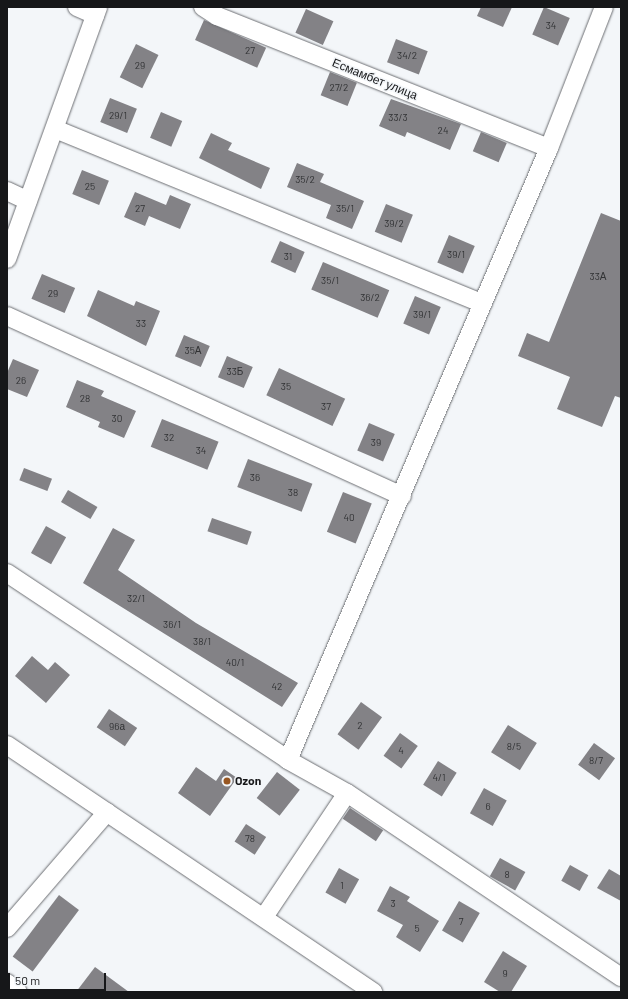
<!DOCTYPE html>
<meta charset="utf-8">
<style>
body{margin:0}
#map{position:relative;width:628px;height:999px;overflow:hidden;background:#f3f6f9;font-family:Barlow,sans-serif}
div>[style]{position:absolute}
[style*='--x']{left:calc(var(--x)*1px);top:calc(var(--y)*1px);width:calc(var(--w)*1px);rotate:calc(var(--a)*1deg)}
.building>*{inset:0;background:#838286;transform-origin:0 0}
.roads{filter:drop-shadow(0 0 1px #6c6e72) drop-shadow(0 0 1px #6c6e72)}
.minor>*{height:18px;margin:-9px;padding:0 9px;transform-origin:9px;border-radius:9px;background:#fff}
.dots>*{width:11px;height:11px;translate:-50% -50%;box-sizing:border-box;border:2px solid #f3f6f9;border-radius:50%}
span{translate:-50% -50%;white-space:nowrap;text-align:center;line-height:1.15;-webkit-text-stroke:3px #f3f6f9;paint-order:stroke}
.number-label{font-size:10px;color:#313234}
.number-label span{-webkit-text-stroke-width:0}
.street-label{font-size:12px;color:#161719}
.poi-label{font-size:12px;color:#161719;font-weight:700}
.left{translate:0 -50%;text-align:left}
.frame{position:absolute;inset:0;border:8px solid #161719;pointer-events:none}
.scale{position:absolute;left:8px;top:973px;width:98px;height:18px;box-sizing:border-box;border:2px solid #161719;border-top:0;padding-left:5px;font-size:12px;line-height:14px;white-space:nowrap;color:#161719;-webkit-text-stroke:3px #f3f6f9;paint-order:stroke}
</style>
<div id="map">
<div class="building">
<i style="clip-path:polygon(481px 7px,512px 7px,503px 27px,477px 16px)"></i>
<i style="left:544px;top:7px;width:28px;height:30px;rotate:23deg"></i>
<i style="left:306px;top:9px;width:30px;height:26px;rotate:24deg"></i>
<i style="left:204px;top:20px;width:68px;height:22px;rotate:24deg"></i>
<i style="left:396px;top:39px;width:34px;height:25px;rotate:21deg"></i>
<i style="left:136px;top:44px;width:25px;height:37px;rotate:26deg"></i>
<i style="left:330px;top:72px;width:29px;height:25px;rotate:22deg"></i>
<i style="left:110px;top:98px;width:29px;height:26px;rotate:22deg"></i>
<i style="clip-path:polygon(391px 99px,461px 124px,450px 150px,407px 132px,405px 137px,379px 126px)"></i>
<i style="left:161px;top:112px;width:23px;height:28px;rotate:23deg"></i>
<i style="left:481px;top:132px;width:28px;height:21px;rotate:23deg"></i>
<i style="clip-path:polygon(211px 133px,232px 143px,228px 150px,270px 168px,261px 189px,199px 158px)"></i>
<i style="clip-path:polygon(297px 163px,324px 174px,320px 182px,364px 201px,352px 229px,326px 218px,331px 205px,287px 187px)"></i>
<i style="left:82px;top:170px;width:29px;height:26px;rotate:22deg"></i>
<i style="clip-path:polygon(135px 192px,166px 205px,170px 195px,191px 204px,180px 229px,149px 216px,145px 226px,124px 217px)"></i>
<i style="left:386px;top:204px;width:29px;height:30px;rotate:22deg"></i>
<i style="clip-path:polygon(601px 213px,621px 221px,621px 398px,615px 396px,602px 427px,557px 409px,570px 377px,518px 356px,527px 333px,549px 342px)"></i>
<i style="left:449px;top:235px;width:28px;height:30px;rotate:23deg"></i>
<i style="left:280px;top:241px;width:27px;height:23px;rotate:24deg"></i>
<i style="left:323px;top:262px;width:72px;height:30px;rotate:23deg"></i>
<i style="left:42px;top:274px;width:36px;height:27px;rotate:23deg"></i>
<i style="clip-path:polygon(98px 290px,134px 306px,136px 301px,160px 311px,146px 346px,87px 316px)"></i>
<i style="left:415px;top:296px;width:28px;height:30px;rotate:23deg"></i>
<i style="left:184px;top:335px;width:28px;height:23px;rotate:23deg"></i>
<i style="left:227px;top:356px;width:28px;height:23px;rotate:23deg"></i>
<i style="clip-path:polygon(13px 359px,39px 370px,27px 397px,7px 389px,7px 373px)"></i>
<i style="left:279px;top:368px;width:73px;height:30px;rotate:25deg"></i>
<i style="clip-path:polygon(77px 380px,104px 391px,101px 396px,136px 411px,124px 438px,98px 427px,100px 422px,66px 407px)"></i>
<i style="left:162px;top:419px;width:61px;height:30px;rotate:22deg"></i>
<i style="left:369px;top:423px;width:28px;height:30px;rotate:23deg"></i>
<i style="left:248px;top:459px;width:69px;height:30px;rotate:21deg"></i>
<i style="left:24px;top:468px;width:30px;height:13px;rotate:21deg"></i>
<i style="left:68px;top:490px;width:34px;height:14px;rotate:30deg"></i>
<i style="left:343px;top:492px;width:31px;height:43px;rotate:22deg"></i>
<i style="left:212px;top:518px;width:42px;height:14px;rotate:19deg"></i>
<i style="left:46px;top:526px;width:23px;height:31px;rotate:29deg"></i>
<i style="clip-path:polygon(113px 528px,135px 540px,118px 570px,196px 623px,298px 683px,282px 707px,83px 583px)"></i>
<i style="clip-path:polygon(32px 656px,48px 670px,55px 662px,70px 675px,46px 703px,15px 676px)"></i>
<i style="left:361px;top:702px;width:26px;height:40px;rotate:36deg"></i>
<i style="left:109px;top:709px;width:34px;height:22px;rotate:34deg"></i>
<i style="left:508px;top:725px;width:34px;height:32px;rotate:32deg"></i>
<i style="left:400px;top:733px;width:22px;height:28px;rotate:36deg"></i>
<i style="left:594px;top:743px;width:26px;height:27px;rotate:36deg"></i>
<i style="left:438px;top:761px;width:22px;height:28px;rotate:32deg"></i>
<i style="clip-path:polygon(196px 767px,216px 781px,224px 769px,237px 778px,210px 816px,178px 793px)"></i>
<i style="left:277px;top:772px;width:29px;height:33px;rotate:38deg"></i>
<i style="left:484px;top:788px;width:26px;height:29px;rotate:29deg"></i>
<i style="left:350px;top:808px;width:40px;height:13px;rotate:34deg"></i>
<i style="left:246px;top:824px;width:24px;height:21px;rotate:33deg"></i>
<i style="left:500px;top:858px;width:29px;height:21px;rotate:29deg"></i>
<i style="left:570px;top:865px;width:21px;height:18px;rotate:29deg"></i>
<i style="left:339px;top:868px;width:23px;height:28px;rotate:29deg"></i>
<i style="clip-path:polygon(609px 869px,621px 876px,621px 901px,597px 888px)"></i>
<i style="clip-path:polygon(390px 886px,410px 897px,407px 901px,439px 921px,420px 952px,396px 937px,403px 925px,377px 911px)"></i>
<i style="left:59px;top:895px;width:25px;height:77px;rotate:37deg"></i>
<i style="left:459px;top:901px;width:24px;height:34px;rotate:30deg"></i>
<i style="clip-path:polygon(503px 951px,527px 966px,511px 992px,500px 992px,484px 982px)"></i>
<i style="clip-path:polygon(95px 967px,129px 992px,76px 992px)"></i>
</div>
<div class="roads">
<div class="minor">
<i style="--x:77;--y:7;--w:20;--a:24"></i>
<i style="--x:203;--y:7;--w:17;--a:33"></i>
<i style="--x:217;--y:16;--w:357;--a:21.7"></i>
<i style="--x:55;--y:129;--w:462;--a:22.2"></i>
<i style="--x:7;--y:191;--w:23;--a:25"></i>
<i style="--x:7;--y:259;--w:268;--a:-70.1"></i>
<i style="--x:7;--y:316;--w:434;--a:24.5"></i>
<i style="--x:7;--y:573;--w:338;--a:33.6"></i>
<i style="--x:7;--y:745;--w:442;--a:34"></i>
<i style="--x:347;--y:793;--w:330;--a:33.9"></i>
<i style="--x:264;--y:917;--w:149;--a:-56.2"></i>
<i style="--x:347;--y:793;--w:68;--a:-150.8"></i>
<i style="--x:288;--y:760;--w:665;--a:-66.9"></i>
<i style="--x:549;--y:148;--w:151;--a:-68.7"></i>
<i style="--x:7;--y:928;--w:153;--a:-49.2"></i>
<i style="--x:7;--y:983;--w:14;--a:39"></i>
</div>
</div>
<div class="dots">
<i style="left:227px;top:781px;background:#985722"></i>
</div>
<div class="number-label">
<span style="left:551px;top:26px">34</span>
<span style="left:250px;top:51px">27</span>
<span style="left:407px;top:56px">34/2</span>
<span style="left:140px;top:66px">29</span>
<span style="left:339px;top:88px">27/2</span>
<span style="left:118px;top:116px">29/1</span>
<span style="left:398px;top:118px">33/3</span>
<span style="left:443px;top:131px">24</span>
<span style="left:305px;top:180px">35/2</span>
<span style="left:90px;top:187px">25</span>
<span style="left:140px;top:209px">27</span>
<span style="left:345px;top:209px">35/1</span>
<span style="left:394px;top:224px">39/2</span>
<span style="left:456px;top:255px">39/1</span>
<span style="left:288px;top:257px">31</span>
<span style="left:598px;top:277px">33А</span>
<span style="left:330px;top:281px">35/1</span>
<span style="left:53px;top:294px">29</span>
<span style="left:370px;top:298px">36/2</span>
<span style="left:422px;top:315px">39/1</span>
<span style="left:141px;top:324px">33</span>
<span style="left:193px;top:351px">35А</span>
<span style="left:235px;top:372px">33Б</span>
<span style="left:21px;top:381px">26</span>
<span style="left:286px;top:387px">35</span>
<span style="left:85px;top:399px">28</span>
<span style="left:326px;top:407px">37</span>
<span style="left:117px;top:419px">30</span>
<span style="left:169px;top:438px">32</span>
<span style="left:376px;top:443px">39</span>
<span style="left:201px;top:451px">34</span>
<span style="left:255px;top:478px">36</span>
<span style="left:293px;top:493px">38</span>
<span style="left:349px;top:518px">40</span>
<span style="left:136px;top:599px">32/1</span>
<span style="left:172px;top:625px">36/1</span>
<span style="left:202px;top:642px">38/1</span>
<span style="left:235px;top:663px">40/1</span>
<span style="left:277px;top:687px">42</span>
<span style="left:360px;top:726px">2</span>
<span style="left:117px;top:727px">96а</span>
<span style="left:514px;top:747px">8/5</span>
<span style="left:401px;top:751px">4</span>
<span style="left:596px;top:761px">8/7</span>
<span style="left:439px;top:778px">4/1</span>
<span style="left:488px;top:807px">6</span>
<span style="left:250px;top:839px">78</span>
<span style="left:507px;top:875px">8</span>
<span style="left:342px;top:886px">1</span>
<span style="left:393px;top:904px">3</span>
<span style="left:461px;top:922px">7</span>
<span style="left:417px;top:929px">5</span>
<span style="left:505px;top:974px">9</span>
</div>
<div class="street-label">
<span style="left:375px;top:79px;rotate:22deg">Есмамбет улица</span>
</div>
<div class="poi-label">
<span class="left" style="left:235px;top:781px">Ozon</span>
</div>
<div class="frame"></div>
<div class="scale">50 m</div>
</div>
